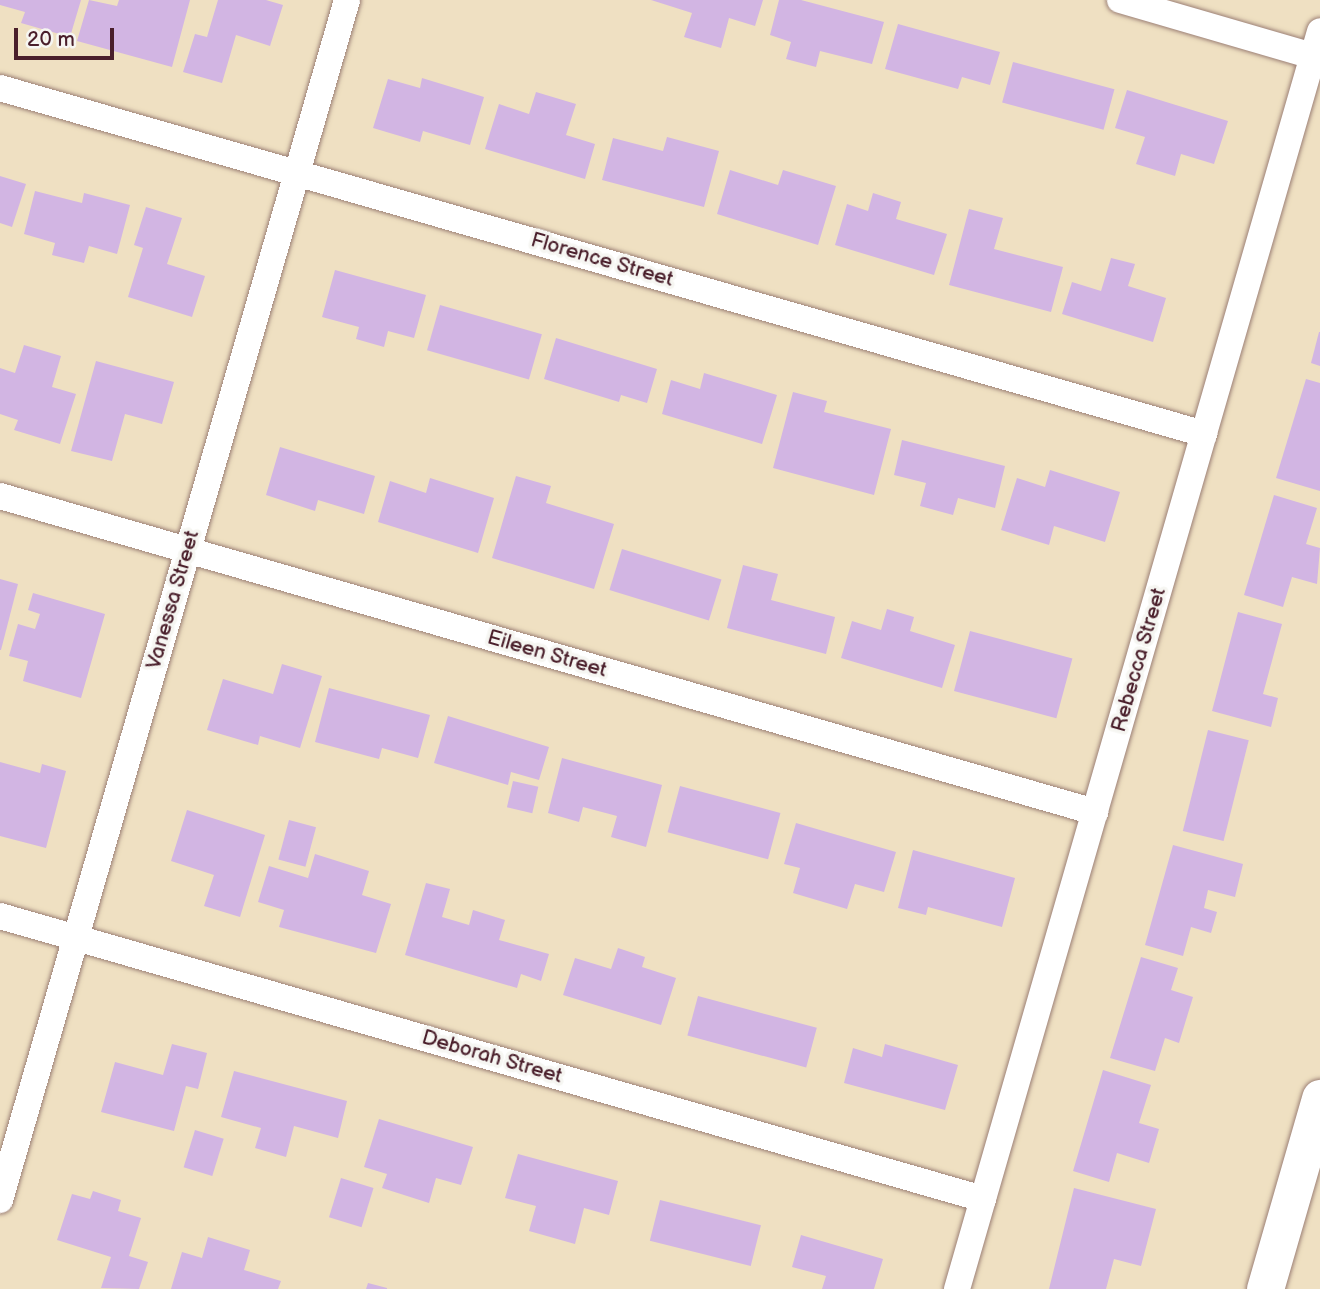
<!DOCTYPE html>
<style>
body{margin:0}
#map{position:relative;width:1320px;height:1289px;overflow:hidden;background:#efe0c2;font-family:"Balsamiq Sans",sans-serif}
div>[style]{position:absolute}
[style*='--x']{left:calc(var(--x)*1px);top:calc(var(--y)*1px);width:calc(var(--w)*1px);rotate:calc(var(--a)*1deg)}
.building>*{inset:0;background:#d2b5e3;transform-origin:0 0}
.roads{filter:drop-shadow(0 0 2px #9c8076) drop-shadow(0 0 2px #9c8076)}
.minor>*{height:26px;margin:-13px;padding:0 13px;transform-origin:13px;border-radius:13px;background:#fff}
.secondary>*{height:37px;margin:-18.5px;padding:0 18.5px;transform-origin:18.5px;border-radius:18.5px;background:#fff}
span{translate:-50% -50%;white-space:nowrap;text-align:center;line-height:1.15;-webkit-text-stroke:7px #f6f6f2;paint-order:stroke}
.street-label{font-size:21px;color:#4a1f2b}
.scale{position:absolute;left:14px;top:28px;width:100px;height:32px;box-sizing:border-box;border:4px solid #4a1f2b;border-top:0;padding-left:9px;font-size:21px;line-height:24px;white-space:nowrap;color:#4a1f2b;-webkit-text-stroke:5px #f6f6f2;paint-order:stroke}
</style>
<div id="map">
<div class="building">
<i style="clip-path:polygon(0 0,81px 0,70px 37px,21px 23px,25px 12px,0 5px)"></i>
<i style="clip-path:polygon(89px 0,117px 6px,119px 0,190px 0,172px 67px,77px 41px)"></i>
<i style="clip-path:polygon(218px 0,266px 0,283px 5px,270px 46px,236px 35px,222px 83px,183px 72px,195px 34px,207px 37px)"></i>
<i style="clip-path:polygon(651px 0,763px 0,755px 26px,729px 18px,721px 48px,684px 37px,692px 13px)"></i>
<i style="clip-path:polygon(779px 0,801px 0,884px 22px,872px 64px,820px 51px,816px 67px,786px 59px,791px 42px,770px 35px)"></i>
<i style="clip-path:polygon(898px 24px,1000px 52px,990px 85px,962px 77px,958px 89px,885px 69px)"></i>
<i style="left:1013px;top:62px;width:105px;height:42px;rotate:15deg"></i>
<i style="clip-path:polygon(422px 78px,484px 97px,470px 145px,423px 131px,420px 142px,373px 128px,388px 79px,420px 88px)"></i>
<i style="clip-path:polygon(1127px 90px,1228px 121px,1214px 164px,1181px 154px,1175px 176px,1136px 164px,1145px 137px,1115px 128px)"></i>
<i style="clip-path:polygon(536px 92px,576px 104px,566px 135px,595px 144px,585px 179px,485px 149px,499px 104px,529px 114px)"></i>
<i style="clip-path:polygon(667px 137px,719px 151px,704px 207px,602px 180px,613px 138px,663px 151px)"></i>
<i style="clip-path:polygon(730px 170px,778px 185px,783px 170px,836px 186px,818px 245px,717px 214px)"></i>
<i style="clip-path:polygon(0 176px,26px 184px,12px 227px,0 223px)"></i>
<i style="clip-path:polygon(35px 191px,82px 203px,84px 193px,130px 205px,117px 254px,89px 246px,84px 263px,52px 255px,55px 243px,24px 234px)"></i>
<i style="clip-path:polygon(873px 193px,901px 202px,896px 219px,947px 234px,934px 275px,835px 245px,847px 204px,868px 211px)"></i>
<i style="clip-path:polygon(146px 207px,182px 218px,167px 264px,205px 276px,192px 317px,128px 297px,143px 248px,134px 245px)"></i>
<i style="clip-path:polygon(969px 209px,1003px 218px,994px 249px,1063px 267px,1051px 312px,949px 285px)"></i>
<i style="clip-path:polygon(1111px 258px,1135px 264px,1128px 286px,1166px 298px,1153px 342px,1062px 314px,1072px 282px,1101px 291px)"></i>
<i style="clip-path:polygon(335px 270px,426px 295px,414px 338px,388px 331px,384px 347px,356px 339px,359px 327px,322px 317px)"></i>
<i style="left:440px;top:305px;width:106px;height:47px;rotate:16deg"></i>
<i style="clip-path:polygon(1319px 332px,1320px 332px,1320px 366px,1311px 363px)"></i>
<i style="clip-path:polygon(556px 338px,657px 369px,647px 403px,621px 395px,619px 402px,544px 379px)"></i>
<i style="clip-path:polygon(24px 345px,61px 356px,52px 387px,76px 394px,60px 444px,14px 430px,18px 420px,0 414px,0 368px,15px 373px)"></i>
<i style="clip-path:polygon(96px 361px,174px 382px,162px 424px,125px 414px,112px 461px,71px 451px)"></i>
<i style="clip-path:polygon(704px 373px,777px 395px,762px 444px,662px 414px,671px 380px,700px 389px)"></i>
<i style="clip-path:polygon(1306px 379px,1320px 383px,1320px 491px,1276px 478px)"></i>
<i style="clip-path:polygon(793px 392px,827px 401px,824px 412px,891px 429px,874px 495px,773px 468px)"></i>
<i style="clip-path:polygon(902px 440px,1005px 466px,995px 508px,958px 498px,953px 515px,920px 506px,926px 483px,894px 475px)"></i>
<i style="clip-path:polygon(280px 447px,375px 476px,364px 514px,318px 500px,315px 511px,266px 495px)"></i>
<i style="clip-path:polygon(1050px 470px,1120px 492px,1105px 542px,1054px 526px,1049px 545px,1001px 530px,1017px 478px,1045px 487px)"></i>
<i style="clip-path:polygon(516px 476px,551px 486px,546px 503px,614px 524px,594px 589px,492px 558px)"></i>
<i style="clip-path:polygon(430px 478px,494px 498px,478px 553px,378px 522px,390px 481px,426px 493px)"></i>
<i style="clip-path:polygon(1274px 495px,1317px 508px,1306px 544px,1320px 548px,1317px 584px,1292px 577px,1283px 607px,1244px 595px)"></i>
<i style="left:622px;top:549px;width:104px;height:43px;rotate:17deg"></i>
<i style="clip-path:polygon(743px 565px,778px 574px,771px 600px,835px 617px,826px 654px,727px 628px)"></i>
<i style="clip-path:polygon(0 579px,18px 584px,1px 650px,0 650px)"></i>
<i style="clip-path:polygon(33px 593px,105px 614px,81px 698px,23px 681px,28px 661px,9px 656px,18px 624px,35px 629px,40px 614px,28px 610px)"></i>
<i style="clip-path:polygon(887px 609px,914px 617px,910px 631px,955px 645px,942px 688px,841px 658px,852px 621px,881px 630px)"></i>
<i style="clip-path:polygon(1238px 612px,1282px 624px,1263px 694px,1278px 698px,1271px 727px,1212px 711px)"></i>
<i style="left:970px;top:631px;width:106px;height:62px;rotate:15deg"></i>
<i style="clip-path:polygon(282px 664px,322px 676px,300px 748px,260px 736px,258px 745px,207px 730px,223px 679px,273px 694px)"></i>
<i style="clip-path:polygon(329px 688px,430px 715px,418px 758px,382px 748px,379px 759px,315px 742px)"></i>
<i style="clip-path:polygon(448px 716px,549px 747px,539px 780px,511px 772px,508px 785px,434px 763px)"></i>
<i style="left:1208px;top:730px;width:42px;height:104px;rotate:14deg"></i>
<i style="clip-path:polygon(562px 758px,662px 785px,646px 847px,611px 837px,617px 816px,583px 807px,579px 822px,548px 813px)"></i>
<i style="clip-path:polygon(0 762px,40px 773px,42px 764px,66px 771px,46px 848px,0 836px)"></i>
<i style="left:513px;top:781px;width:26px;height:27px;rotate:13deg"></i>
<i style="left:680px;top:786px;width:104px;height:48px;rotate:15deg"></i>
<i style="clip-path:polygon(187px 810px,265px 835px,240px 917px,204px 906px,214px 875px,171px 861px)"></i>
<i style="left:289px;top:820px;width:28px;height:41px;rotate:15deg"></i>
<i style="clip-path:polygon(796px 823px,896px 852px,884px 892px,855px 884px,847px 909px,793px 893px,800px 868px,784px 864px)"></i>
<i style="clip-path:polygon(1173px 845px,1243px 864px,1235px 897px,1208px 890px,1204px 908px,1217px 912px,1211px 933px,1191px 927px,1183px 956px,1145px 945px)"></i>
<i style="clip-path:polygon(913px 850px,1015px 878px,1002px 927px,928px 907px,926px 915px,898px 908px)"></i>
<i style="clip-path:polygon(315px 854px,369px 871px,362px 895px,391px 904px,376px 953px,279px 927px,284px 910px,258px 902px,269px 866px,308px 878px)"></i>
<i style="clip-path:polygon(426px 883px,450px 889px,442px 917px,469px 925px,473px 910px,505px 920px,499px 940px,549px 954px,541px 981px,521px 974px,517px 988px,405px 955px)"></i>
<i style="clip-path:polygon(618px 948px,645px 957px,642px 967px,676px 978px,661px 1025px,563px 995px,575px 958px,611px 969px)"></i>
<i style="clip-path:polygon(1141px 957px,1178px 968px,1171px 990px,1193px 997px,1179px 1043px,1165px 1038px,1155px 1071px,1110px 1058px)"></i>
<i style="left:698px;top:996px;width:123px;height:41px;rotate:15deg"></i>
<i style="clip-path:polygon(172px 1044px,207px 1053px,198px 1089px,186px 1086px,174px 1131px,101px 1112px,115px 1062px,163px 1075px)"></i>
<i style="clip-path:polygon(885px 1044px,958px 1065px,945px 1110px,844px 1083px,853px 1048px,882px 1057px)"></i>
<i style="clip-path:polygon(1103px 1070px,1151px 1085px,1139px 1123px,1159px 1129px,1149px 1163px,1117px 1153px,1109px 1182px,1073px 1171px)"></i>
<i style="clip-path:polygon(234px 1071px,347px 1101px,338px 1138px,294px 1126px,286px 1157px,255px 1148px,261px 1128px,221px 1117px)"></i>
<i style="clip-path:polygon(379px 1119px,473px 1147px,461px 1185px,436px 1178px,429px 1203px,382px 1188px,387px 1174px,364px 1167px)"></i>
<i style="left:195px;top:1130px;width:30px;height:39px;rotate:17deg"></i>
<i style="clip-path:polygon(518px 1154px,618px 1181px,609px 1215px,584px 1208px,575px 1244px,529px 1231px,536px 1206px,505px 1198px)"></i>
<i style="left:341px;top:1178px;width:34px;height:41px;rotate:17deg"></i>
<i style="clip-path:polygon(1074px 1188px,1156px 1209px,1141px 1266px,1114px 1259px,1106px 1289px,1049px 1289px)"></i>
<i style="clip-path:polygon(93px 1191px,121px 1200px,118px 1211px,141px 1218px,129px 1256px,148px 1262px,139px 1289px,101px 1288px,111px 1257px,57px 1240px,72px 1194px,90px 1199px)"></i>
<i style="left:660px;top:1200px;width:104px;height:42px;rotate:14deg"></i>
<i style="clip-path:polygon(801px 1235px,883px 1259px,874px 1289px,822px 1289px,826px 1276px,792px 1267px)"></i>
<i style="clip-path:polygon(208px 1237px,250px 1250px,244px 1270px,281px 1281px,278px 1289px,171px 1289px,182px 1252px,202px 1258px)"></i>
<i style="clip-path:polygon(368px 1283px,387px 1288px,387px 1289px,366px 1289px)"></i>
</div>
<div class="roads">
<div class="minor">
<i style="--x:1120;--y:0;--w:201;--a:16.2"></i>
<i style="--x:0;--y:88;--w:1253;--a:16.03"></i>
<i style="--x:0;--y:496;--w:1140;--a:16.1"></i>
<i style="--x:0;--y:916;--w:1023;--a:16.06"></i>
<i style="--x:0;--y:1200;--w:1249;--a:-73.87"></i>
<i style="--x:957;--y:1289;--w:1309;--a:-73.9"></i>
</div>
<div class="secondary">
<i style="--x:1265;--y:1289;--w:199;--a:-73.9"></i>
</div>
</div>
<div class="street-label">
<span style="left:602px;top:260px;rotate:16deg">Florence Street</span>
<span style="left:173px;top:600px;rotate:-74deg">Vanessa Street</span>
<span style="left:547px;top:654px;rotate:16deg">Eileen Street</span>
<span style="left:1139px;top:660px;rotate:-74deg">Rebecca Street</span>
<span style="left:492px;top:1057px;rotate:16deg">Deborah Street</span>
</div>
<div class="scale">20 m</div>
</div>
